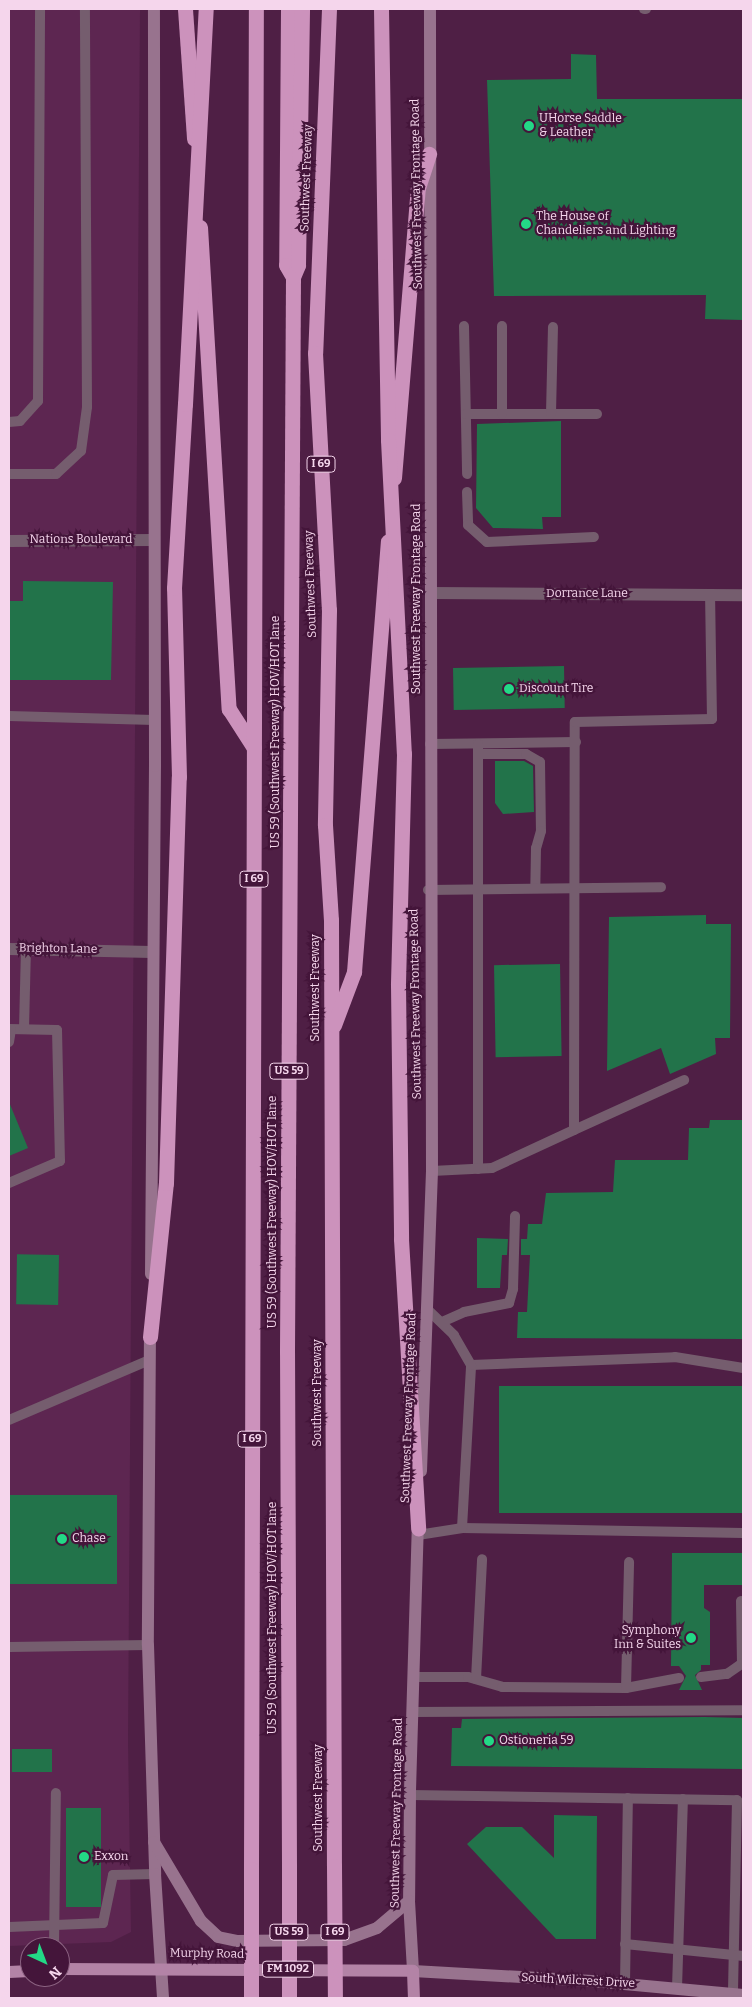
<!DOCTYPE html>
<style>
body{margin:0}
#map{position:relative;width:752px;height:2007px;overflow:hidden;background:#4f1f45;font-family:Bitter,serif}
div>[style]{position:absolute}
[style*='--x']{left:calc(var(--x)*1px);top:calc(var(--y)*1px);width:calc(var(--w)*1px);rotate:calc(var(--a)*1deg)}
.built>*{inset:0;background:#5d2651}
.building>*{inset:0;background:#22734a;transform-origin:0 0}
.service>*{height:10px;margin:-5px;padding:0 5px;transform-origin:5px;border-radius:5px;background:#755d6e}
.minor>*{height:12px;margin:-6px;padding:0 6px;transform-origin:6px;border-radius:6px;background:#755d6e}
.tertiary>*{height:12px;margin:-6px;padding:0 6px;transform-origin:6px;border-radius:6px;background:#755d6e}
.secondary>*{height:12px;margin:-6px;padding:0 6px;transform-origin:6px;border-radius:6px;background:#98738e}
.primary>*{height:12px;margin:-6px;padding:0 6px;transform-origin:6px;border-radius:6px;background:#b383a6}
.motorway>*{height:15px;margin:-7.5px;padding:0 7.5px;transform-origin:7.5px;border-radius:7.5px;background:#cc92bc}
.motorway-bridge>*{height:15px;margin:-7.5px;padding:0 7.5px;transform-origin:7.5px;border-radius:7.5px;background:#cc92bc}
.dots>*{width:14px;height:14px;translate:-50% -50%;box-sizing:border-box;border:2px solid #44153a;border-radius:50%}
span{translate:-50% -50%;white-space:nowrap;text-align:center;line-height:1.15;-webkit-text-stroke:4.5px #44153a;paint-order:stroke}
.shield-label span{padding:1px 4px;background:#44153a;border:1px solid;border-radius:4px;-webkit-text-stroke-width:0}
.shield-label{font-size:11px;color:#f5d6ec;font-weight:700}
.poi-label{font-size:12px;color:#f5d6ec}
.left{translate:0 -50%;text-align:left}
.right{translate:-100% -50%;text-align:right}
.street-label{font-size:12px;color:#f5d6ec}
.frame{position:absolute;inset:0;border:10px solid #f5d6ec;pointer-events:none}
.north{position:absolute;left:20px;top:1937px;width:50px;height:50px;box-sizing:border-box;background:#44153a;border:1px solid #8b6281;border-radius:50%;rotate:137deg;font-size:14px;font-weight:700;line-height:20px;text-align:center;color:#f5d6ec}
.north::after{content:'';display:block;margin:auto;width:18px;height:22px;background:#23d886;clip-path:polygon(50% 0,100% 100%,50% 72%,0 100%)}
</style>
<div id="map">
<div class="built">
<i style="clip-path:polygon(9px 9px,140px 9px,128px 1741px,131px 1932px,111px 1942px,9px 1946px)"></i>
</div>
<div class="building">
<i style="clip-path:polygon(571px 54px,596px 55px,597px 99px,743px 99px,743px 320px,705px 319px,706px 295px,494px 296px,487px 80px,571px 79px)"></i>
<i style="clip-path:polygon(561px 421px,561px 517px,542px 517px,543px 529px,493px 528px,476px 508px,477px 424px)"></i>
<i style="clip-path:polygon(23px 581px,113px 582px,111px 680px,9px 680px,9px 601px,23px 601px)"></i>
<i style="left:564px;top:666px;width:42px;height:111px;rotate:89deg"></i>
<i style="clip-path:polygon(495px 761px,524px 761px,533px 766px,534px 812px,503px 814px,495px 803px)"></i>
<i style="clip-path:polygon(706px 915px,706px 924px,731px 924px,730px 1038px,715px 1038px,716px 1054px,670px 1074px,661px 1048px,607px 1071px,609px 917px)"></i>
<i style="left:560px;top:964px;width:92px;height:66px;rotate:89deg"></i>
<i style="clip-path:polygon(9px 1102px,28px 1148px,9px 1156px)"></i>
<i style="clip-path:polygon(710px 1120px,743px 1120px,743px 1339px,517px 1338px,518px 1312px,527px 1312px,530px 1255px,521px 1255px,521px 1239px,527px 1239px,528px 1224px,542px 1224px,546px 1193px,613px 1192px,615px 1160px,688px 1160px,689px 1128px,709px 1128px)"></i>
<i style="clip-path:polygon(477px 1238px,508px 1239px,507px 1255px,502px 1255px,500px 1288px,477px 1288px)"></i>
<i style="left:59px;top:1255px;width:50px;height:42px;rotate:91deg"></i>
<i style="left:499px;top:1386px;width:244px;height:127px"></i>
<i style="left:9px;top:1495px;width:108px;height:89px"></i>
<i style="clip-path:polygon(672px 1553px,743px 1553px,743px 1585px,704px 1585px,704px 1608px,710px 1612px,710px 1665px,701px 1665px,701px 1670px,695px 1675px,702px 1690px,679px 1690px,686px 1676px,679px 1666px,671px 1666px)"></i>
<i style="clip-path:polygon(705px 1717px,743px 1718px,743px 1769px,451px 1766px,452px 1728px,461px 1728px,462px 1719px)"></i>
<i style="left:52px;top:1749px;width:23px;height:40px;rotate:90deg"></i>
<i style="left:66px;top:1808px;width:35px;height:99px"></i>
<i style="clip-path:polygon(554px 1815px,597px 1816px,596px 1939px,556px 1939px,467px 1844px,486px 1827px,522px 1827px,554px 1858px)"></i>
</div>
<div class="service">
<i style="--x:644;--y:9;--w:2;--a:0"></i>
<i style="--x:464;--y:326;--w:148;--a:88.8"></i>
<i style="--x:466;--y:414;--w:131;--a:0"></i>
<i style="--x:502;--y:414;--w:88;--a:-90"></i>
<i style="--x:551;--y:414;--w:87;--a:-88.7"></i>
<i style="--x:9;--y:422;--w:11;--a:-5"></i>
<i style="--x:20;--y:421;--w:27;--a:-48"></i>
<i style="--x:38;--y:401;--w:392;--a:-89.7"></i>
<i style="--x:9;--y:474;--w:47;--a:0"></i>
<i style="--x:56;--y:474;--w:34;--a:-43"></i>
<i style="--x:81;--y:451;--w:44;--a:-82.2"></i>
<i style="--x:87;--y:407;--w:398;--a:-90.3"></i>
<i style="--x:467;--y:492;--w:33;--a:88"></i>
<i style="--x:468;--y:525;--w:25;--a:42"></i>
<i style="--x:487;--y:542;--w:107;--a:-2.7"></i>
<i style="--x:9;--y:716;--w:145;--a:1.6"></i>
<i style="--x:430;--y:744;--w:146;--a:-0.8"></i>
<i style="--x:478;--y:754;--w:48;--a:0"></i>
<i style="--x:526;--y:754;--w:16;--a:30"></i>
<i style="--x:540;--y:762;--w:69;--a:89.2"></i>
<i style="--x:541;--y:831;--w:18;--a:106"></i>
<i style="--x:536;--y:848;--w:39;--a:91"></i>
<i style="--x:428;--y:890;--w:233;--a:-0.7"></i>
<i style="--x:9;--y:1029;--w:48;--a:1.2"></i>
<i style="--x:57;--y:1030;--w:131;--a:88.7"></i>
<i style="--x:60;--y:1161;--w:56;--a:156.7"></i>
<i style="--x:24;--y:1029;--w:80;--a:-88.6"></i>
<i style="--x:9;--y:1042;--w:13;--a:-81"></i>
<i style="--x:574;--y:1130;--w:121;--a:-24.4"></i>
<i style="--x:478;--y:1169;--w:425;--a:-90"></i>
<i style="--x:432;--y:1171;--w:60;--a:-2.9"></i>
<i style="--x:492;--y:1168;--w:90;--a:-24.9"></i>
<i style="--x:574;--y:1130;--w:408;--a:-89.9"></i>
<i style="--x:575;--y:722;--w:137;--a:-1.3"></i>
<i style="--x:712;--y:719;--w:124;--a:-90.9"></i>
<i style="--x:442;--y:1322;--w:24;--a:-24"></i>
<i style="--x:464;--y:1312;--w:46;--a:-11.3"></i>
<i style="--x:509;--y:1303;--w:15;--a:-74"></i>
<i style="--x:513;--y:1289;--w:73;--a:-88.4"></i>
<i style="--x:471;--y:1365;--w:204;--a:-2.2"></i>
<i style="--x:675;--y:1357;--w:69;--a:9.2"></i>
<i style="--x:9;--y:1420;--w:153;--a:-23.1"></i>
<i style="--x:462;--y:1528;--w:281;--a:1"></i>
<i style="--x:418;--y:1535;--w:45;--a:-9"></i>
<i style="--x:462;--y:1528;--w:163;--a:-86.8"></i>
<i style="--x:471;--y:1365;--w:34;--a:-120"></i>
<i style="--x:454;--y:1335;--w:37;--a:-136"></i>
<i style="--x:741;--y:1601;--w:62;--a:89.1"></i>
<i style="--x:9;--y:1647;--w:139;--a:-0.8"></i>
<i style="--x:413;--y:1677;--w:55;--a:0"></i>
<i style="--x:468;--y:1677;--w:35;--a:16"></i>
<i style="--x:502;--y:1687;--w:124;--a:0.5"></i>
<i style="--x:626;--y:1688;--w:54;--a:-10.7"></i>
<i style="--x:701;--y:1677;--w:26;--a:-7"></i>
<i style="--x:727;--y:1674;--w:19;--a:-35"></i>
<i style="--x:476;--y:1679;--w:120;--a:-87.1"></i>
<i style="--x:626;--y:1688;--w:126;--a:-88.6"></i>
<i style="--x:412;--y:1712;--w:331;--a:-0.3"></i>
<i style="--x:410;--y:1795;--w:327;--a:0.9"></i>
<i style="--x:737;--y:1800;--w:198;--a:91.2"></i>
<i style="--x:9;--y:1927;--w:94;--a:-2.4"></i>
<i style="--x:103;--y:1923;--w:49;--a:-78.2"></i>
<i style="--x:113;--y:1875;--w:42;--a:-1.4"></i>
<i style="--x:625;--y:1944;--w:119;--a:5.8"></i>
<i style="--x:54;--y:1947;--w:154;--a:-89.3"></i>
<i style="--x:625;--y:1983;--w:185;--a:-89.1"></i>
<i style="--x:677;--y:1988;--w:189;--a:-88.2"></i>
</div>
<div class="minor">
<i style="--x:9;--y:541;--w:144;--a:-0.4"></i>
<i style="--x:9;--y:949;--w:143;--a:1.2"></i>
</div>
<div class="tertiary">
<i style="--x:431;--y:593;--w:312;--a:0.4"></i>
</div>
<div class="secondary">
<i style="--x:151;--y:1274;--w:508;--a:-89.55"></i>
<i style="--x:155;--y:766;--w:757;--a:-90.08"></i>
<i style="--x:150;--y:1329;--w:316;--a:90.4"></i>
<i style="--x:148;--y:1645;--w:229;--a:88.2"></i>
<i style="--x:155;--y:1874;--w:124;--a:86.3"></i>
<i style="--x:421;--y:1471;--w:300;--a:-87.9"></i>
<i style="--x:432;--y:1171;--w:1162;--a:-90.1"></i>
<i style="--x:418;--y:1521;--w:274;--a:91.7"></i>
<i style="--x:410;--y:1795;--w:106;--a:90.5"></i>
<i style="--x:409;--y:1901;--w:70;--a:86.7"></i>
<i style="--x:413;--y:1971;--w:179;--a:3.2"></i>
<i style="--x:592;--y:1981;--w:152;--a:5.3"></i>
<i style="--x:154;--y:1842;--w:92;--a:59.3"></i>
<i style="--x:201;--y:1921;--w:23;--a:43"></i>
<i style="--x:218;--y:1937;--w:19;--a:12"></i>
<i style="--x:237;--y:1941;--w:107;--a:-0.5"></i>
<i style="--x:344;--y:1940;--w:35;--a:-20"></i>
<i style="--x:377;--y:1928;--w:42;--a:-40.2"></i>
</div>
<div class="primary">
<i style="--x:60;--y:1969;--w:353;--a:0.3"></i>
<i style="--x:413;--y:1971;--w:27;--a:88"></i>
<i style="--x:9;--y:1972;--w:21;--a:-3"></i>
</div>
<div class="motorway">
<i style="--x:185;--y:9;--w:130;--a:86"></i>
<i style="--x:288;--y:9;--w:256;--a:90.4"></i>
<i style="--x:286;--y:265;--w:14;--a:60"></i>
<i style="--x:329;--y:9;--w:344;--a:92.3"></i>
<i style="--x:315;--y:353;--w:257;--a:86.9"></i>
<i style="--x:329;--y:610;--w:215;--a:91.1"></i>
<i style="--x:325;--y:825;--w:95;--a:86.4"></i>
<i style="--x:331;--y:920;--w:946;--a:89.82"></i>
<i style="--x:381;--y:9;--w:257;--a:89.1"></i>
<i style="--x:200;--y:227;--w:483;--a:86.6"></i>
<i style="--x:229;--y:709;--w:46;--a:57.3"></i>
<i style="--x:394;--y:478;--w:291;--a:-85.3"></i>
<i style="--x:418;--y:188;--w:36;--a:-72"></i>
<i style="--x:404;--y:754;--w:231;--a:91.5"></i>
<i style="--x:398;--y:985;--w:254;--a:89.3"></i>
<i style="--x:401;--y:1239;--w:290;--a:86.6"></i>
<i style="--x:334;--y:1025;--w:57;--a:-69.3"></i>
<i style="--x:354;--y:972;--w:432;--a:-85.5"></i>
<i style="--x:150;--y:1337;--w:155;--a:-84.1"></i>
<i style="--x:166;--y:1183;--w:406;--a:-88.2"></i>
<i style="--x:179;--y:777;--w:189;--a:-91.5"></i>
<i style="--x:174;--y:588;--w:184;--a:-86.6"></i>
<i style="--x:289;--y:1866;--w:514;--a:-90.22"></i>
<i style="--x:287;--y:1352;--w:1075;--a:-89.68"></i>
<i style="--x:293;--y:277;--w:13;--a:-67"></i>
<i style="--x:298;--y:265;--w:256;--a:-89.1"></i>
<i style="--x:251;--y:1869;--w:1860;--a:-89.85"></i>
</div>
<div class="motorway-bridge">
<i style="--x:385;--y:266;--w:174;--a:89"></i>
<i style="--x:388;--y:440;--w:314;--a:87.1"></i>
<i style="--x:185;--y:404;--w:396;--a:-87"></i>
<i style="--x:334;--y:1866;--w:132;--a:89.6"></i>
<i style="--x:251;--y:1998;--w:129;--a:-90"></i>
<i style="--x:289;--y:1998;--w:132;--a:-90"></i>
</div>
<div class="dots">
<i style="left:529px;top:126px;background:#23d886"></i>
<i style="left:526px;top:224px;background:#23d886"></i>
<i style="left:509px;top:689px;background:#23d886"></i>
<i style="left:62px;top:1539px;background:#23d886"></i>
<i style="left:691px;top:1638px;background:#23d886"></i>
<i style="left:489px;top:1741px;background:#23d886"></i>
<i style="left:84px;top:1857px;background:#23d886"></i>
</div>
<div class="shield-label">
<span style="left:321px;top:464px">I 69</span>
<span style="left:254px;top:879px">I 69</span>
<span style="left:289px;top:1071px">US 59</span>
<span style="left:252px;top:1439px">I 69</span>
<span style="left:289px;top:1932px">US 59</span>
<span style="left:335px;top:1932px">I 69</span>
<span style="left:288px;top:1969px">FM 1092</span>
</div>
<div class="poi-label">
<span class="left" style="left:539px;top:126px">UHorse Saddle<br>&amp; Leather</span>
<span class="left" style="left:536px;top:224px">The House of<br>Chandeliers and Lighting</span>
<span class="left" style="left:519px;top:689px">Discount Tire</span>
<span class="left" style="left:72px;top:1539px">Chase</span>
<span class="right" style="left:681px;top:1638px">Symphony<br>Inn &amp; Suites</span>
<span class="left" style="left:499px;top:1741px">Ostioneria 59</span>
<span class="left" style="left:94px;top:1857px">Exxon</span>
</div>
<div class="street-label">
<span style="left:307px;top:178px;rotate:-88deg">Southwest Freeway</span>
<span style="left:417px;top:194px;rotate:-91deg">Southwest Freeway Frontage Road</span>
<span style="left:81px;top:540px">Nations Boulevard</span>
<span style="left:311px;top:584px;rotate:-92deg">Southwest Freeway</span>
<span style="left:587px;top:594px">Dorrance Lane</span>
<span style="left:417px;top:599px;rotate:-90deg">Southwest Freeway Frontage Road</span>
<span style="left:276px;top:732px;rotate:-90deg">US 59 (Southwest Freeway) HOV/HOT lane</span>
<span style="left:58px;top:949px;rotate:1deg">Brighton Lane</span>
<span style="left:316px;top:988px;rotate:-90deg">Southwest Freeway</span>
<span style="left:416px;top:1004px;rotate:-91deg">Southwest Freeway Frontage Road</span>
<span style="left:273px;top:1212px;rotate:-90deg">US 59 (Southwest Freeway) HOV/HOT lane</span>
<span style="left:318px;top:1393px;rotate:-90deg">Southwest Freeway</span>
<span style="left:409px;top:1408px;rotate:-88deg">Southwest Freeway Frontage Road</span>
<span style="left:273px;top:1618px;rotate:-90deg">US 59 (Southwest Freeway) HOV/HOT lane</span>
<span style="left:319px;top:1798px;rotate:-90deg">Southwest Freeway</span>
<span style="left:397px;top:1813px;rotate:-89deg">Southwest Freeway Frontage Road</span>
<span style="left:207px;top:1954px;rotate:1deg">Murphy Road</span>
<span style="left:578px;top:1981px;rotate:3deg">South Wilcrest Drive</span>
</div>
<div class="frame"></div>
<div class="north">N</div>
</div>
